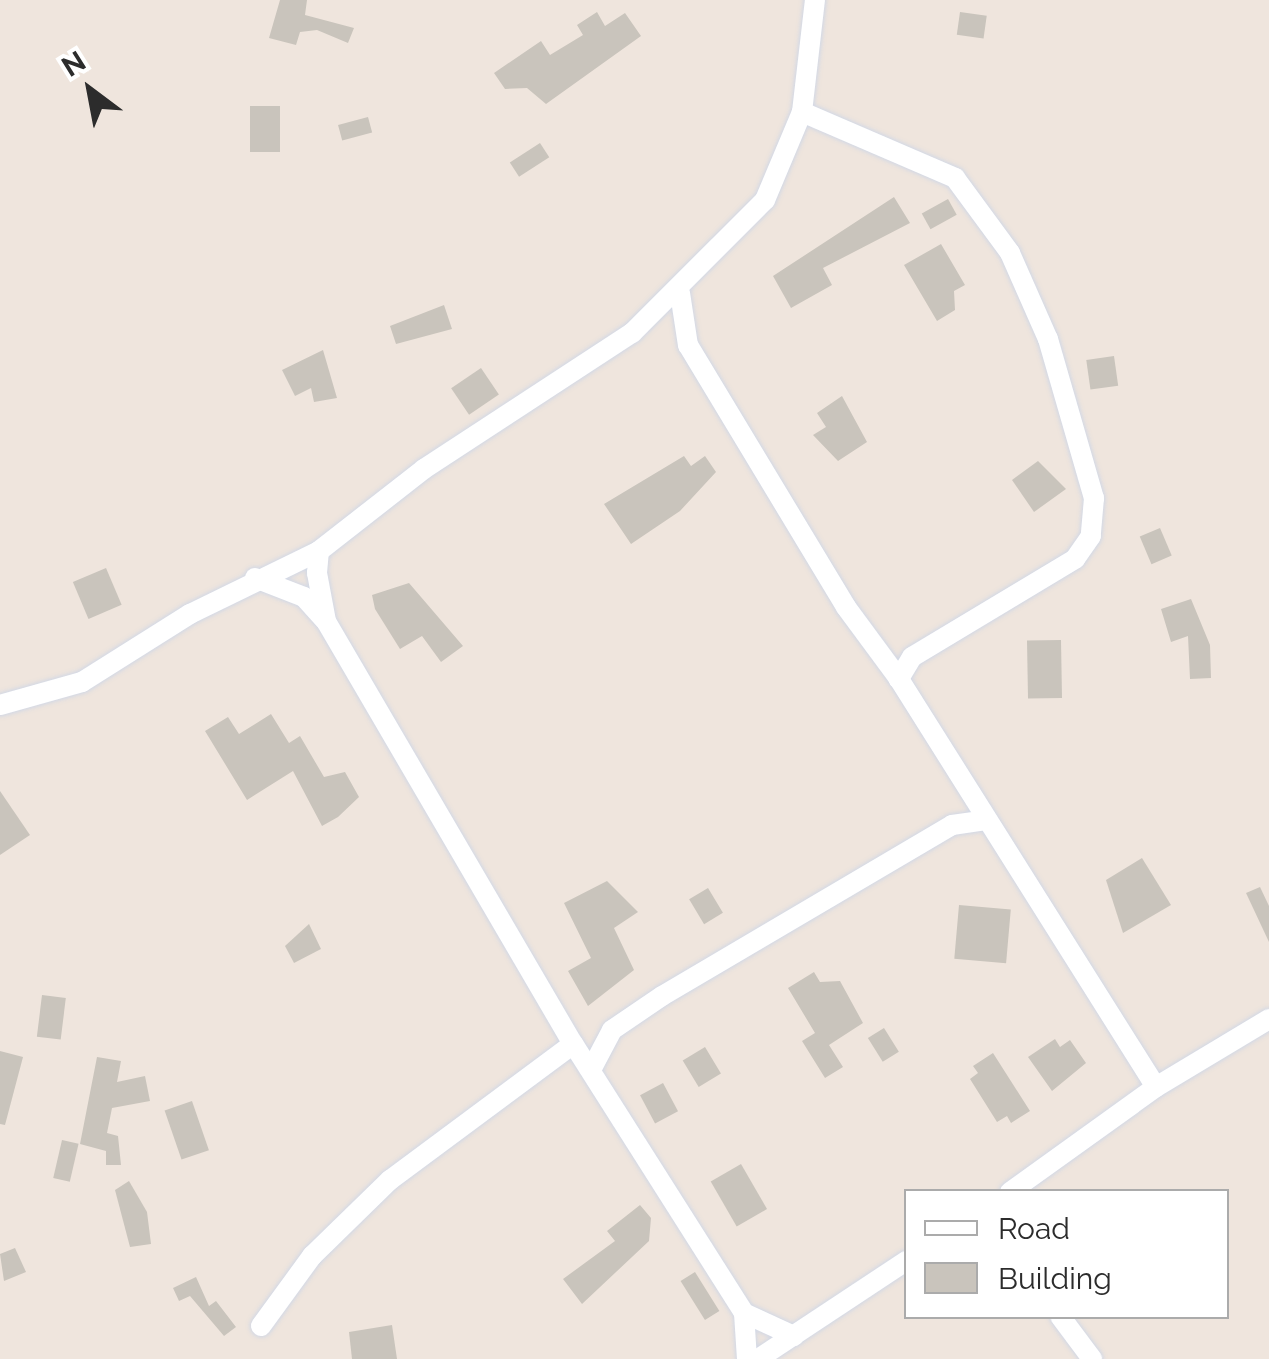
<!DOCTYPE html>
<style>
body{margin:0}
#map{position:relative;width:1269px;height:1359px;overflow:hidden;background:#efe5dd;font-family:Raleway,sans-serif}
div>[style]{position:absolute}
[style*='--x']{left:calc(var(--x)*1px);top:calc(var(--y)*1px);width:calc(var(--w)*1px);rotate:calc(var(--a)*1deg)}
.building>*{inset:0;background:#c9c4bc;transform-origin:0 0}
.roads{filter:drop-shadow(0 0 2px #d2d8e5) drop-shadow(0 0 2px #d2d8e5)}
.minor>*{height:20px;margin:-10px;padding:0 10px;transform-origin:10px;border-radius:10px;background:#fff}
span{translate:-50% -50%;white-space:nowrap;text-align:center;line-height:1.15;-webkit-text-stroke:10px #fff;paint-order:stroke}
.legend{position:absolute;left:904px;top:1189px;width:325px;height:130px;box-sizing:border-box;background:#fff;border:2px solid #ababab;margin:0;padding:12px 18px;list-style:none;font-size:30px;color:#2c2c2c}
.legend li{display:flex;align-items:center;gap:20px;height:50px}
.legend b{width:50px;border:2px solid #ababab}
.north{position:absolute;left:40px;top:40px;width:100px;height:100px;-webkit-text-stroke:8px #fff;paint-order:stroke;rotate:328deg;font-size:28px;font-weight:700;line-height:40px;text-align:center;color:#2c2c2c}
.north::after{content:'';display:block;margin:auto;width:35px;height:45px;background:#2c2c2c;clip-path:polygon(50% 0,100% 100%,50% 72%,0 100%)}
</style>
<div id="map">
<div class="building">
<i style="clip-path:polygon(280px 0,307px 0,305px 15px,354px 28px,348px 43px,317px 30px,300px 32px,296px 45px,269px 38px)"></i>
<i style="clip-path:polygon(597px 12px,605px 26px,625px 13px,641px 36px,546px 104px,527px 88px,505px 89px,494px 73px,541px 41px,550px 55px,583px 35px,577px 25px)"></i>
<i style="left:960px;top:12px;width:27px;height:23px;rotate:8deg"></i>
<i style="left:250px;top:106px;width:30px;height:46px"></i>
<i style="left:368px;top:117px;width:16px;height:31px;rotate:75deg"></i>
<i style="left:540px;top:143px;width:17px;height:36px;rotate:57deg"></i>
<i style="clip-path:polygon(894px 197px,910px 223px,823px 268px,832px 285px,791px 308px,773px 276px)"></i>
<i style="left:948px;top:199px;width:18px;height:30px;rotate:61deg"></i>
<i style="clip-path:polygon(941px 244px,965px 285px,954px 291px,955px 310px,937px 321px,904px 265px)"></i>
<i style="clip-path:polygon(444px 305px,452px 329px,396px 344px,390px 326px)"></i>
<i style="clip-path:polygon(323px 350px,337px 398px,314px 402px,311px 388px,295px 396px,282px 370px)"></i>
<i style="left:1114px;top:356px;width:30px;height:28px;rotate:82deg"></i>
<i style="left:481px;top:368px;width:32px;height:36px;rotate:56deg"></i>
<i style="clip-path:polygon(842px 396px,867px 442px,838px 461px,813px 435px,826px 427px,817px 413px)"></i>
<i style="clip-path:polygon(684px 456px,691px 466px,705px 456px,716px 472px,680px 511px,631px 544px,604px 504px)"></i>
<i style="clip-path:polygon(1038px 461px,1066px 489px,1034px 512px,1012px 480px)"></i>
<i style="left:1160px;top:528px;width:30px;height:22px;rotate:67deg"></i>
<i style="left:106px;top:568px;width:40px;height:36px;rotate:67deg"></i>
<i style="clip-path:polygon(409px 583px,463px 646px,441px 662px,422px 636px,400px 649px,375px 609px,372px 595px)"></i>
<i style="clip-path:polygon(1191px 599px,1210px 645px,1211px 678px,1190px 679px,1188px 636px,1171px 642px,1161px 609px)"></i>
<i style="left:1061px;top:640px;width:58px;height:34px;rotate:89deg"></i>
<i style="clip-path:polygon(271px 714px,289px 743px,300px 736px,324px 777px,345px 772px,359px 797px,338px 817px,322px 826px,293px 771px,247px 800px,205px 731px,228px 717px,239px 734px)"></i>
<i style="clip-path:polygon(0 791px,30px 835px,0 855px)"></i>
<i style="clip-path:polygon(1142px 858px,1171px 905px,1123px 933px,1106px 880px)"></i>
<i style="clip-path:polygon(607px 881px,638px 912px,614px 928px,634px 970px,588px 1006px,568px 971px,591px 958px,564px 903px)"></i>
<i style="clip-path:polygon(1260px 887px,1269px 906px,1269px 942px,1246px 893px)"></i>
<i style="left:708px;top:888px;width:29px;height:22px;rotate:59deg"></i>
<i style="left:959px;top:905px;width:52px;height:54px;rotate:5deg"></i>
<i style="clip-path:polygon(309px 924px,321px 949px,294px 963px,285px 946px)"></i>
<i style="clip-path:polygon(814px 972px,820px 982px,840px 981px,863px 1023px,829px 1045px,843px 1067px,825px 1078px,802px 1041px,815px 1033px,788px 988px)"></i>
<i style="left:42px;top:995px;width:24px;height:42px;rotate:7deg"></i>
<i style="left:884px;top:1028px;width:28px;height:19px;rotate:58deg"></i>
<i style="clip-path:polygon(1055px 1039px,1060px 1047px,1070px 1040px,1086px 1063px,1052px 1091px,1028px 1057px)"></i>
<i style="left:705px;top:1047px;width:31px;height:26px;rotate:59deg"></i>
<i style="clip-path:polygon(0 1051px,23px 1057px,5px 1125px,0 1124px)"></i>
<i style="clip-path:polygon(993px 1053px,1030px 1111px,1011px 1123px,1007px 1116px,997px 1122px,970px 1079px,978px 1073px,973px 1066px)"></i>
<i style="clip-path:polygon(97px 1057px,121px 1061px,117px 1082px,145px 1076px,150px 1101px,112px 1108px,107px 1133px,118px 1136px,121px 1165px,106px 1165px,106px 1151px,80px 1144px)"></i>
<i style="left:663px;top:1083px;width:32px;height:26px;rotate:62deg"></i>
<i style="left:192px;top:1101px;width:52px;height:29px;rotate:71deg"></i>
<i style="left:62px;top:1140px;width:17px;height:39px;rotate:13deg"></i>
<i style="left:741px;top:1164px;width:52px;height:35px;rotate:60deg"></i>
<i style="clip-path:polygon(129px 1181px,147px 1212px,151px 1244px,130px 1247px,115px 1190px)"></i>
<i style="clip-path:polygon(640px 1205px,651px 1218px,649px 1241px,582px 1304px,563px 1279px,615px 1241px,607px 1231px)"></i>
<i style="clip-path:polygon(15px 1248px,26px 1272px,4px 1281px,0 1254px)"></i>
<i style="left:695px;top:1272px;width:46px;height:17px;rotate:58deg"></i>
<i style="clip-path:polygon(196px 1277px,209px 1306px,216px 1301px,236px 1327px,224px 1336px,190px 1296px,179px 1301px,173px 1288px)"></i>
<i style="clip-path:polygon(392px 1325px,397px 1359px,352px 1359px,349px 1332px)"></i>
</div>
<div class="roads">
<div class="minor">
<i style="--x:802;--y:112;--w:167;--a:23.3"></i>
<i style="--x:955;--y:178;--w:93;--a:53.7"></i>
<i style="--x:1010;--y:253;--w:94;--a:66.2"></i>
<i style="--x:1048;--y:339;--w:166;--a:73.9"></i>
<i style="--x:1094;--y:498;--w:38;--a:95"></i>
<i style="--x:1091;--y:536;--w:28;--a:125"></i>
<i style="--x:1075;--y:559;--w:190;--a:149"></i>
<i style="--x:912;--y:657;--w:26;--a:121"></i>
<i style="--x:899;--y:679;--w:482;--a:57.8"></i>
<i style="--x:680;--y:293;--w:53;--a:81.3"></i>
<i style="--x:688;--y:345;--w:306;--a:58.9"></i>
<i style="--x:846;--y:607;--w:89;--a:53.6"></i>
<i style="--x:255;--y:578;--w:53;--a:21.2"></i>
<i style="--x:304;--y:597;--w:30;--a:48"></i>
<i style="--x:0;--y:705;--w:85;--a:-15.7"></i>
<i style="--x:82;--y:682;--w:128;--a:-32.2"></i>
<i style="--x:190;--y:614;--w:144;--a:-26"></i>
<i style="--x:592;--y:1068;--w:43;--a:-62.2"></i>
<i style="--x:612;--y:1030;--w:60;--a:-34.2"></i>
<i style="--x:662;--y:996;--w:337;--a:-30.5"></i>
<i style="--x:952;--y:825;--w:29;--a:-8"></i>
<i style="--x:1010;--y:1192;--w:180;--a:-35.7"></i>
<i style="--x:1156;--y:1087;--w:132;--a:-31"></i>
<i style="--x:744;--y:1313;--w:46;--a:86.3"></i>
<i style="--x:1060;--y:1316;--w:54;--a:53.3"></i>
<i style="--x:261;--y:1326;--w:87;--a:-53.9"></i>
<i style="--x:312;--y:1256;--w:109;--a:-44.3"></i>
<i style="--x:390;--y:1180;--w:228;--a:-36.6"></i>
<i style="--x:794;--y:1336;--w:55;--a:-155.3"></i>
<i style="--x:744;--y:1313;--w:319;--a:-122.4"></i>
<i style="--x:573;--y:1044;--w:490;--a:-120.3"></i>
<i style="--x:326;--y:621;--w:49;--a:-100.6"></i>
<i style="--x:317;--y:573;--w:22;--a:-85"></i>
<i style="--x:319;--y:551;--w:133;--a:-38"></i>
<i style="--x:424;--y:469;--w:249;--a:-33.2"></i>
<i style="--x:632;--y:333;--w:188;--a:-45"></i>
<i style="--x:765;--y:200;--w:95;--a:-67.2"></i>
<i style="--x:802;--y:112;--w:113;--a:-83.4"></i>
<i style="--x:758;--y:1359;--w:178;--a:-33.5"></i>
</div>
</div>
<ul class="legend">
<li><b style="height:12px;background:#fff"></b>Road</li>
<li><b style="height:28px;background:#c9c4bc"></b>Building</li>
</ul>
<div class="north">N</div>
</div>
